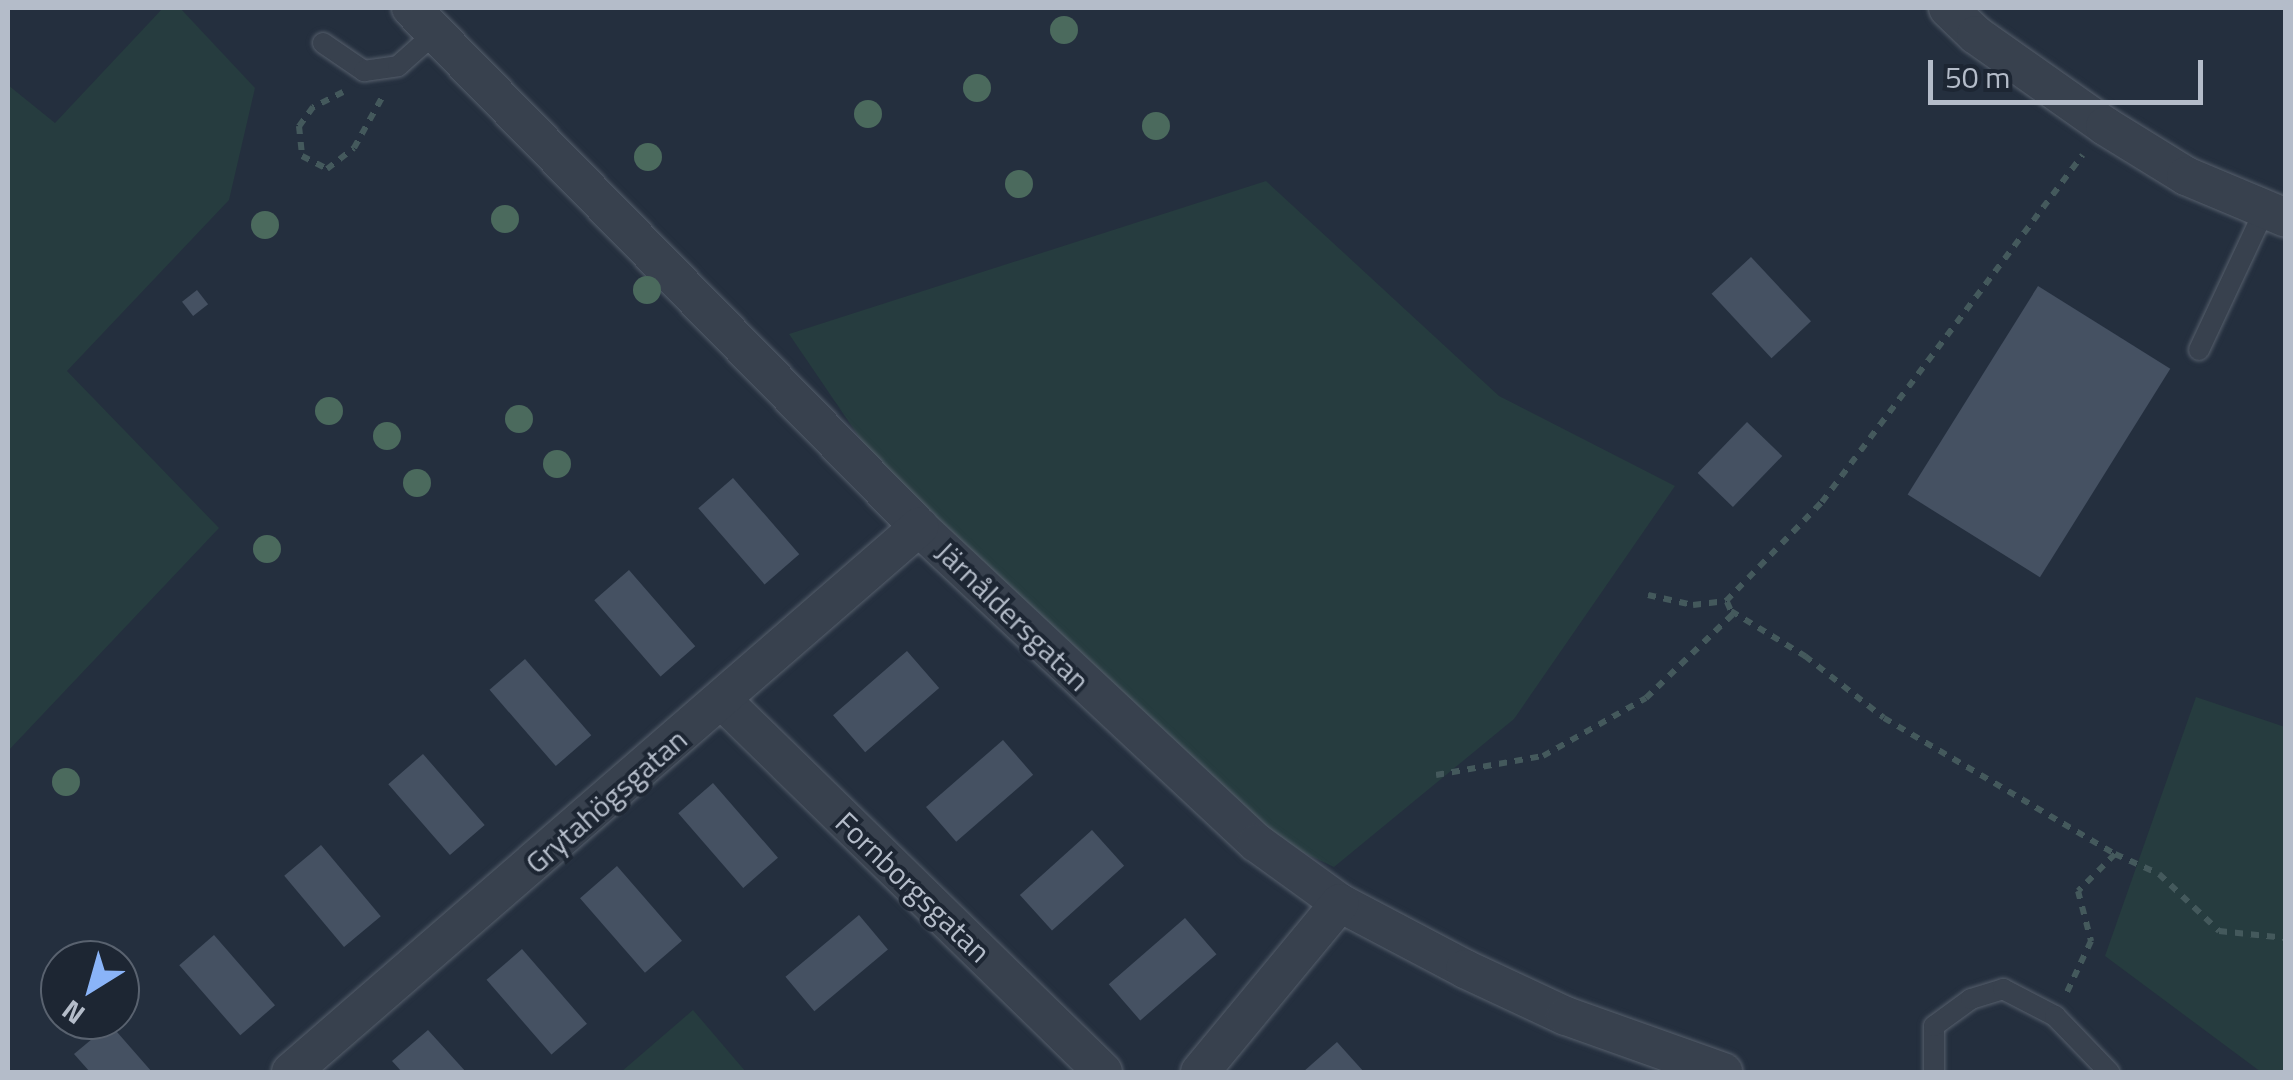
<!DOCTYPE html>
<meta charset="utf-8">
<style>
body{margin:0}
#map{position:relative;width:2293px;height:1080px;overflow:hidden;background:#242f3e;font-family:"Titillium Web",sans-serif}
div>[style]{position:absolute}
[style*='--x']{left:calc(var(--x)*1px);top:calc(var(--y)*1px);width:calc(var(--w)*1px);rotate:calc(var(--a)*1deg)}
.green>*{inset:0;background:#263c3f}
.building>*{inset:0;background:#455162;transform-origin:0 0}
.path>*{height:6px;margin-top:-3px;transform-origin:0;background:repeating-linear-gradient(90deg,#44595c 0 8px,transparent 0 16px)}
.roads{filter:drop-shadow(0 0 2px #565f6c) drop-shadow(0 0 2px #565f6c)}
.lane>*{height:20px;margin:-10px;padding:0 10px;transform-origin:10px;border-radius:10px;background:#38414e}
.street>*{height:38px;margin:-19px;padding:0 19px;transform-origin:19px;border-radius:19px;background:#38414e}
.trees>*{width:28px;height:28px;margin:-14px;border-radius:50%;background:#4b6a5d}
span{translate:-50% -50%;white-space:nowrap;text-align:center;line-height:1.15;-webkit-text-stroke:8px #1d2633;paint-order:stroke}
.street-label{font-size:30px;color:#b4bcc9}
.frame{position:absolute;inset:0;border:10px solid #b4bcc9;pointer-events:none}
.north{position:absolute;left:40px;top:940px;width:100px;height:100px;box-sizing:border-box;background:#1d2633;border:2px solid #59626f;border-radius:50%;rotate:217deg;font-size:28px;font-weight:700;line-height:40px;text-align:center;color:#b4bcc9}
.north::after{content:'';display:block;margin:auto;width:35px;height:45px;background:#8ab4f8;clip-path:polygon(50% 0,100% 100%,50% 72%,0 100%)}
.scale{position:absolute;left:1928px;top:60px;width:275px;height:45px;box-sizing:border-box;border:5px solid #b4bcc9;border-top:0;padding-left:12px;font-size:30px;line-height:35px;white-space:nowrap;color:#b4bcc9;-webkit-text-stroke:8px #1d2633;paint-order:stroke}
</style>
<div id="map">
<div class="green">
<i style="clip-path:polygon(163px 8px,180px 8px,255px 88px,229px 200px,67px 371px,219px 528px,8px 751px,8px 85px,55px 123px)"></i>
<i style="clip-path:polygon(1266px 181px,1499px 396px,1675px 486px,1514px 719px,1334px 867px,1250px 828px,919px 525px,789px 334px)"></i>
<i style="clip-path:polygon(2196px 697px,2285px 727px,2285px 1072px,2261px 1072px,2105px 956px)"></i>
<i style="clip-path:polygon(693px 1010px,746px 1072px,621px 1072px)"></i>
</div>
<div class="building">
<i style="left:1751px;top:257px;width:88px;height:54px;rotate:47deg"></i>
<i style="left:2038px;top:286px;width:156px;height:246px;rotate:32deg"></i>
<i style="left:197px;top:290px;width:18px;height:19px;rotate:52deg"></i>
<i style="left:1747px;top:422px;width:49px;height:71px;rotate:44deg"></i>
<i style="left:733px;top:478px;width:101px;height:46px;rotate:49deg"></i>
<i style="left:629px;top:570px;width:101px;height:46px;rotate:49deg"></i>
<i style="left:907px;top:651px;width:49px;height:98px;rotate:49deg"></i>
<i style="left:525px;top:659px;width:101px;height:47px;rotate:49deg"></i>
<i style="left:1003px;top:740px;width:46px;height:102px;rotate:49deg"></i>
<i style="left:423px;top:754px;width:94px;height:46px;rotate:49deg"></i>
<i style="left:713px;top:783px;width:99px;height:46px;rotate:49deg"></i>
<i style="left:1092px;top:830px;width:48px;height:97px;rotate:48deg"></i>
<i style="left:321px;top:845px;width:93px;height:48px;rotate:50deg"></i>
<i style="left:617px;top:866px;width:99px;height:49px;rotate:49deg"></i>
<i style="left:859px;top:915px;width:45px;height:96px;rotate:50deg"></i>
<i style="left:1185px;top:918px;width:48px;height:101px;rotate:49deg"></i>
<i style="left:214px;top:935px;width:93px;height:46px;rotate:49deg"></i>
<i style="left:522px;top:949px;width:99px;height:47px;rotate:49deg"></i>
<i style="clip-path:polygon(110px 1024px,152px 1072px,90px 1072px,74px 1054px)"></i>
<i style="clip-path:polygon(428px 1030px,466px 1072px,402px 1072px,392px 1061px)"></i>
<i style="clip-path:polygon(1337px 1042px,1364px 1072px,1303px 1072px)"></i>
</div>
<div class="path">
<i style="--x:343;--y:92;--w:34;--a:153"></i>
<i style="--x:313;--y:107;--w:24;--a:126"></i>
<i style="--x:299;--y:126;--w:30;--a:84"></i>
<i style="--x:302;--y:156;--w:28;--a:27"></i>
<i style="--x:327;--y:169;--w:34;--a:-38"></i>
<i style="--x:354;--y:148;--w:62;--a:-60.9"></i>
<i style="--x:1648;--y:595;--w:46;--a:12.5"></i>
<i style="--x:1693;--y:605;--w:33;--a:-7"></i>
<i style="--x:1726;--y:601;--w:138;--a:-45.9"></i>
<i style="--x:1822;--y:502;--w:434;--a:-53.1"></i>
<i style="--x:1727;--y:602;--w:10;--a:66"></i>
<i style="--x:1731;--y:611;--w:87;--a:31.3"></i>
<i style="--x:1805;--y:656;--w:100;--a:38.1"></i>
<i style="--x:1884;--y:718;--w:268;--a:30.5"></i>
<i style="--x:2115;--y:854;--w:52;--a:135"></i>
<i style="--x:2078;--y:891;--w:52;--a:75.4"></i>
<i style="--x:2091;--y:941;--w:56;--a:115.2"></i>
<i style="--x:1436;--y:775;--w:109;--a:-10.1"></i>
<i style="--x:1543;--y:756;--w:118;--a:-29.4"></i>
<i style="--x:1646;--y:698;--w:122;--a:-44"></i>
<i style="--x:2115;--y:854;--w:48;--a:24.4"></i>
<i style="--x:2159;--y:874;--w:83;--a:43.5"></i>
<i style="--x:2219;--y:931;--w:67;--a:6"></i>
</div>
<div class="roads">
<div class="lane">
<i style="--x:323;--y:43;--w:50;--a:34.3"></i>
<i style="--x:364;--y:71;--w:34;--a:-8"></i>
<i style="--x:398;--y:66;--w:50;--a:-41.7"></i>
<i style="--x:2199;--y:350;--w:156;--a:-64.9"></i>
<i style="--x:1934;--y:1072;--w:46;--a:-90"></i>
<i style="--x:1934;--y:1026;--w:46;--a:-36.1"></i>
<i style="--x:1971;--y:999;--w:34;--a:-17"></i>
<i style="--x:2003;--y:989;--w:59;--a:27.4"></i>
<i style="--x:2055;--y:1016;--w:78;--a:46"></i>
</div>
<div class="street">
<i style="--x:411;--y:8;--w:726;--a:45.61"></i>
<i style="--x:919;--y:527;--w:463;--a:43.1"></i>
<i style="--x:1257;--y:843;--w:102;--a:35.9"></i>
<i style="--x:1340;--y:903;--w:141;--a:27.8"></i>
<i style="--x:1465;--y:969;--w:111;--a:25"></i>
<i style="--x:1566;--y:1016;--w:167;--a:19.6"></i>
<i style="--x:1948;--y:8;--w:39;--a:44"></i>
<i style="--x:1976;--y:35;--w:158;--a:35.2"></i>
<i style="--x:2105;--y:126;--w:95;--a:31.7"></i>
<i style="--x:2186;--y:176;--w:108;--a:22.8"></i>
<i style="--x:723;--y:701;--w:531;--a:44.31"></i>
<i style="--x:291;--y:1072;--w:832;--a:-40.95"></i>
<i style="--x:1200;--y:1072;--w:219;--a:-50.4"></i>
</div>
</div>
<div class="trees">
<i style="left:1064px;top:30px"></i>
<i style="left:977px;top:88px"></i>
<i style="left:868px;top:114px"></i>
<i style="left:1156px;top:126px"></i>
<i style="left:648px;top:157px"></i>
<i style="left:1019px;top:184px"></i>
<i style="left:505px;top:219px"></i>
<i style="left:265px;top:225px"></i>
<i style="left:647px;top:290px"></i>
<i style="left:329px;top:411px"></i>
<i style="left:519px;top:419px"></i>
<i style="left:387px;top:436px"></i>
<i style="left:557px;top:464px"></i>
<i style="left:417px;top:483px"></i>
<i style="left:267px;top:549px"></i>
<i style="left:66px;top:782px"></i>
</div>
<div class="street-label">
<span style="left:1013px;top:616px;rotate:44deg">Järnåldersgatan</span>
<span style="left:606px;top:801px;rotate:-41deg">Grytahögsgatan</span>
<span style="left:913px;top:887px;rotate:44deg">Fornborgsgatan</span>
</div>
<div class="frame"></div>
<div class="north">N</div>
<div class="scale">50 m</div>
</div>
